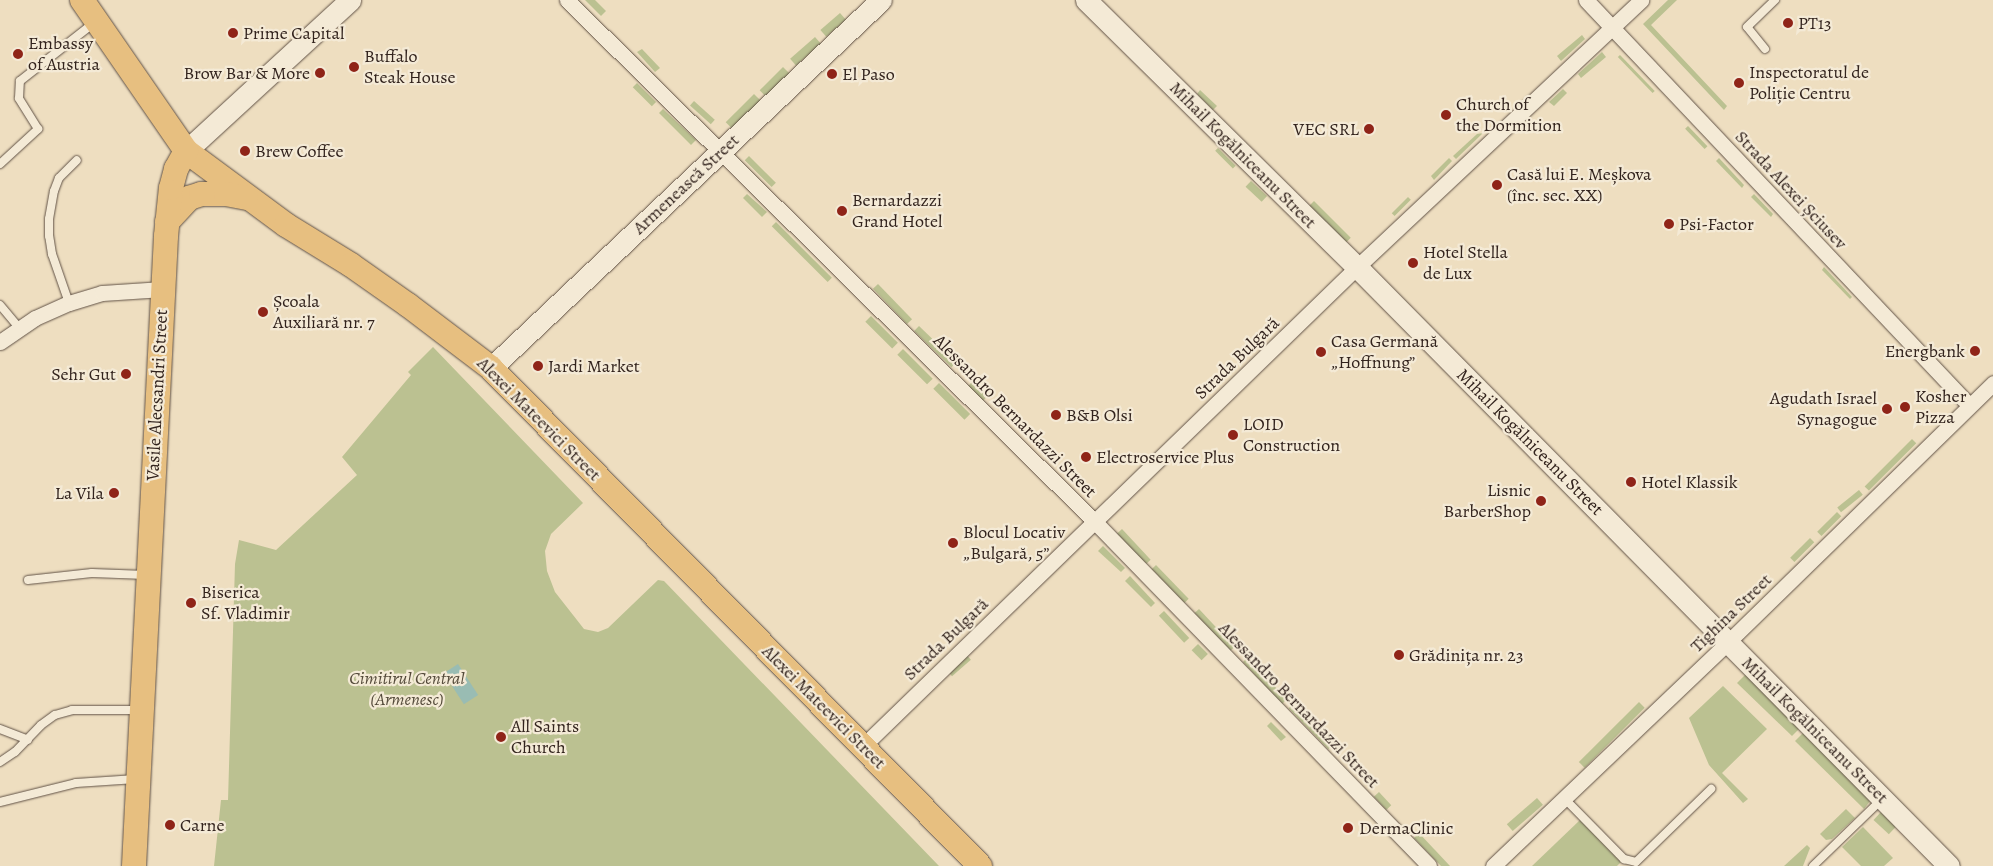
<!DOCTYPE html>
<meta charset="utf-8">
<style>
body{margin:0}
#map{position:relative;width:1993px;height:866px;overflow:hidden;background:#eedec0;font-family:Alegreya,serif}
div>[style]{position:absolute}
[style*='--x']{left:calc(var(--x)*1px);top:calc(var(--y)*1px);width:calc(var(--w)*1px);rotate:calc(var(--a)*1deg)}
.green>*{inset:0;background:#bbc191;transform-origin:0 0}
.water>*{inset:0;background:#99bcb3;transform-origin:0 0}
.roads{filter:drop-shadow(0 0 1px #615246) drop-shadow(0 0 1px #615246)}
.lane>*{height:8px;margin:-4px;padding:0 4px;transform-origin:4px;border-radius:4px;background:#f4ead6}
.street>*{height:15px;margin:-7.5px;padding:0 7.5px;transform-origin:7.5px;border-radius:7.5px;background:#f4ead6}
.secondary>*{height:21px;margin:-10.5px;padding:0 10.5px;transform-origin:10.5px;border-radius:10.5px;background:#f4ead6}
.primary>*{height:24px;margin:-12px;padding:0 12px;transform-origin:12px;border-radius:12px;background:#e7bf80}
.dots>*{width:14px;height:14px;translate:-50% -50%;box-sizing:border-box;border:2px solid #f4ead6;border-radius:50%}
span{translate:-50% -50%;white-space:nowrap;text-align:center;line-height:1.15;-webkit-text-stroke:4.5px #f4ead6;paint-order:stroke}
.poi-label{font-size:18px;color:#32231d}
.left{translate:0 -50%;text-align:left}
.right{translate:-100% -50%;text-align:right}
.street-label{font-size:18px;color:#32231d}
.park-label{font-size:18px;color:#544a3a;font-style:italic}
</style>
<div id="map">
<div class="green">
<i style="clip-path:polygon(585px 0,595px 0,606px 11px,601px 16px)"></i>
<i style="clip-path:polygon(1668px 0,1677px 0,1651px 25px,1727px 106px,1724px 110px,1643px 24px)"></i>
<i style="left:840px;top:13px;width:9px;height:26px;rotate:49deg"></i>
<i style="clip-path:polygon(1582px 35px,1585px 39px,1561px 61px,1557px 56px)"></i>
<i style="left:815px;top:37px;width:9px;height:33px;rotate:49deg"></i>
<i style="clip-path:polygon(642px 49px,660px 68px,655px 72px,637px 52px)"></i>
<i style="clip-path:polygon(1602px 52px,1606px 57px,1581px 78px,1578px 74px)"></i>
<i style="left:1620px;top:55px;width:50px;height:3px;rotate:46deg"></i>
<i style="left:783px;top:67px;width:10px;height:33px;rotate:45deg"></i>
<i style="left:637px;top:83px;width:27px;height:6px;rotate:45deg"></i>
<i style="clip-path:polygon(1563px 89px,1567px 93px,1554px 106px,1549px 102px)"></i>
<i style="clip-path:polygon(1200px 90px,1217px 106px,1213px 110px,1197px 94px)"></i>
<i style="left:754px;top:94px;width:10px;height:40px;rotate:45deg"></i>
<i style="left:694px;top:101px;width:28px;height:6px;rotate:42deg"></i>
<i style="clip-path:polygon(663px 109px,696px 140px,691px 145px,659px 113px)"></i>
<i style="left:1688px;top:126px;width:28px;height:4px;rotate:46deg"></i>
<i style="clip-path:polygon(1483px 133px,1456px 159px,1453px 156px,1477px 134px)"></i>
<i style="left:1218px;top:148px;width:25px;height:4px;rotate:45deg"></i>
<i style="left:749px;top:156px;width:38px;height:6px;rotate:45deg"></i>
<i style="clip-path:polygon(1449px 158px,1452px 161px,1434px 180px,1431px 176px)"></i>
<i style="clip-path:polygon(1719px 158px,1744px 185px,1742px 188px,1716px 161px)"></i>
<i style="left:1251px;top:181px;width:22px;height:8px;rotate:43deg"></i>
<i style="clip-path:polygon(747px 194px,767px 212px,762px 217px,743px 198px)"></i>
<i style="clip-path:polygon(1754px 194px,1773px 214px,1771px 217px,1751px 197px)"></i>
<i style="left:1408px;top:197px;width:4px;height:23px;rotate:45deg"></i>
<i style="left:1314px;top:201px;width:52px;height:8px;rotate:45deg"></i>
<i style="left:776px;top:222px;width:79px;height:6px;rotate:45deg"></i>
<i style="clip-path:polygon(1824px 267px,1852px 297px,1850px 299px,1822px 270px)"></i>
<i style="left:878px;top:284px;width:49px;height:7px;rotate:46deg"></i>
<i style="left:871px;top:316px;width:38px;height:8px;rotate:45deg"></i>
<i style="left:919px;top:326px;width:52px;height:7px;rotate:44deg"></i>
<i style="clip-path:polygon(433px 347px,583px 503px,551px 534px,545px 551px,547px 571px,555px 592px,584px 629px,598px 632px,608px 628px,658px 580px,664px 581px,939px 866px,214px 866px,221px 800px,228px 800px,235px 564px,239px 540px,276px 550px,357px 475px,342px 457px,411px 375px,408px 372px)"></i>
<i style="left:903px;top:349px;width:42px;height:8px;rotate:45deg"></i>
<i style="left:974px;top:380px;width:21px;height:8px;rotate:45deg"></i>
<i style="left:939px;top:383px;width:44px;height:8px;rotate:45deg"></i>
<i style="left:1912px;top:439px;width:6px;height:67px;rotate:45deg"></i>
<i style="left:1859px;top:490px;width:6px;height:28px;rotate:51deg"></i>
<i style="left:1837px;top:512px;width:6px;height:28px;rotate:45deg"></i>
<i style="left:1122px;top:529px;width:42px;height:7px;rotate:47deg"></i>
<i style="left:1810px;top:538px;width:6px;height:28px;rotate:45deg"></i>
<i style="clip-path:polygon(1103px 546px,1125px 568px,1121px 572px,1098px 551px)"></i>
<i style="left:1156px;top:565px;width:47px;height:6px;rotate:46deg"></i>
<i style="clip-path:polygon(1130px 576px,1155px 603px,1151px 607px,1125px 581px)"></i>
<i style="left:1199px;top:609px;width:52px;height:6px;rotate:47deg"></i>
<i style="left:1164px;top:611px;width:37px;height:7px;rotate:47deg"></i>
<i style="left:1198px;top:644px;width:14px;height:9px;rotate:45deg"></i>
<i style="left:965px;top:653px;width:9px;height:25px;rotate:49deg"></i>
<i style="clip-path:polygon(1247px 658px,1287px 699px,1282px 704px,1243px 662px)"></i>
<i style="clip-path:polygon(1747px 673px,1800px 728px,1792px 736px,1737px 683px)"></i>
<i style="clip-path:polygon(1723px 686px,1767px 729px,1722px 773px,1748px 799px,1743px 803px,1709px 765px,1689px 718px)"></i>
<i style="left:1639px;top:702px;width:8px;height:85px;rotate:45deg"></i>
<i style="left:1293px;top:704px;width:57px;height:6px;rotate:46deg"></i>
<i style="clip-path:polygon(1271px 722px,1286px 737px,1281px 741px,1267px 726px)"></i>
<i style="clip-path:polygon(1804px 732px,1870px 801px,1864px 809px,1795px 741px)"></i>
<i style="left:1379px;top:792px;width:18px;height:7px;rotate:47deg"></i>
<i style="left:1537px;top:798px;width:9px;height:40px;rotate:49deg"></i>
<i style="clip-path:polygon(1846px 809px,1855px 818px,1832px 839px,1826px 840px,1820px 834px)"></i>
<i style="left:1881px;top:812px;width:21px;height:11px;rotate:43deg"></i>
<i style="clip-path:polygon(1580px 820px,1621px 862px,1617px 866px,1532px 866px)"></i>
<i style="clip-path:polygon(1863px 827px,1893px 858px,1884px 866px,1861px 866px,1842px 847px)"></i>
<i style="clip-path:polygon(1419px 833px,1450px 866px,1441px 866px,1414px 838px)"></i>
<i style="clip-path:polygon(1807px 845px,1810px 848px,1803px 866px,1784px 866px)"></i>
</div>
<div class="water">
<i style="left:458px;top:664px;width:37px;height:17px;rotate:57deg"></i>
</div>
<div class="roads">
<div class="lane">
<i style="--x:1765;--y:49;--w:28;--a:-129"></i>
<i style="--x:1747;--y:27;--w:39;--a:-44"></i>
<i style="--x:0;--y:164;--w:52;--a:-42.6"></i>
<i style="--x:38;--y:129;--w:36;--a:-122"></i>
<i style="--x:19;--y:98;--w:17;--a:-87"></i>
<i style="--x:20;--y:81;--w:95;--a:-38.2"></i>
<i style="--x:69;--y:303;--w:52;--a:-109.1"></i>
<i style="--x:52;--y:254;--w:18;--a:-99"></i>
<i style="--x:49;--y:236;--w:17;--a:-90"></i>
<i style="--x:49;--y:219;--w:28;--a:-80"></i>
<i style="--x:54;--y:191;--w:14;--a:-69"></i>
<i style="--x:59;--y:178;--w:25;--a:-45"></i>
<i style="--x:0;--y:305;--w:30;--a:50"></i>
<i style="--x:28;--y:580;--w:64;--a:-6.2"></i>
<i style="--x:92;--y:573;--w:54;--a:2.1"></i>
<i style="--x:0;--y:729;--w:30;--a:21"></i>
<i style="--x:0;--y:762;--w:18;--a:-34"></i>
<i style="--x:15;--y:752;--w:37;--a:-46"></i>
<i style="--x:41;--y:725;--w:17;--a:-36"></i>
<i style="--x:55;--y:715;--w:18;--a:-16"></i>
<i style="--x:72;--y:710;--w:67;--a:0"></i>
<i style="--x:1564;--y:798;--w:86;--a:45.5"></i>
<i style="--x:1624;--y:859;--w:12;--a:14"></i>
<i style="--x:1636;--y:862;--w:105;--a:-44.2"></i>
<i style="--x:0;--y:802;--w:78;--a:-14"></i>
<i style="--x:76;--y:783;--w:60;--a:-3.8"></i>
<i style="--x:1813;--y:866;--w:95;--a:-44.1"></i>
</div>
<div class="street">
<i style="--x:567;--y:0;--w:742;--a:44.67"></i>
<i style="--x:1095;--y:522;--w:479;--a:45.8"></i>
<i style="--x:1586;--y:0;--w:557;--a:46.6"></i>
<i style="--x:0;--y:342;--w:42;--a:-34.4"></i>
<i style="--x:35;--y:318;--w:37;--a:-24"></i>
<i style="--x:69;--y:303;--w:34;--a:-17"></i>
<i style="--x:102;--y:293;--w:61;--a:-3.8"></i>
<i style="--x:863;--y:746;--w:688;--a:-44.12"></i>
<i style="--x:1357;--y:267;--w:390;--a:-43.2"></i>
<i style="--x:1493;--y:866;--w:325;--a:-43.6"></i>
<i style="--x:1728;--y:642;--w:371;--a:-44.3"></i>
</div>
<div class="secondary">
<i style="--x:1086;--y:0;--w:380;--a:44.6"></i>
<i style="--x:1357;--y:267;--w:842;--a:45.34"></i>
<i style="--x:186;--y:151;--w:223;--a:-42.6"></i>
<i style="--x:491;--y:368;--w:536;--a:-43.34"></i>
</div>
<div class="primary">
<i style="--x:82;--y:0;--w:183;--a:55.4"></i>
<i style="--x:186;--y:151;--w:124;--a:36.5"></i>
<i style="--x:286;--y:225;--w:76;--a:31.6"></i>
<i style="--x:351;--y:265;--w:70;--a:35.1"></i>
<i style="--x:408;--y:305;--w:104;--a:37.2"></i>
<i style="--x:491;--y:368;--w:698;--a:45.52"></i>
<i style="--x:167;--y:222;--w:33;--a:-47"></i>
<i style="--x:189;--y:198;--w:13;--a:-18"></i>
<i style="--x:201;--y:194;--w:25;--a:0"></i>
<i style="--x:226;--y:194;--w:20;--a:11"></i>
<i style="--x:134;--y:866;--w:631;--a:-87.09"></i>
<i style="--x:166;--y:236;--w:48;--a:-84.1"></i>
<i style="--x:171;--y:188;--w:20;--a:-75"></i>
<i style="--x:176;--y:169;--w:21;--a:-61"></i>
</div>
</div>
<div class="dots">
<i style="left:1788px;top:23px;background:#8f2418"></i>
<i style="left:233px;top:33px;background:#8f2418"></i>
<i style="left:18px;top:54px;background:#8f2418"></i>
<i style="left:354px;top:67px;background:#8f2418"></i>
<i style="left:320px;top:73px;background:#8f2418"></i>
<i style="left:832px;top:74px;background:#8f2418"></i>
<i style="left:1739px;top:83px;background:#8f2418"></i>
<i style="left:1446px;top:115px;background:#8f2418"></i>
<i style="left:1369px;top:129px;background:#8f2418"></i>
<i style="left:245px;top:151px;background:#8f2418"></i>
<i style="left:1497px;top:185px;background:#8f2418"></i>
<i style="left:842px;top:211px;background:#8f2418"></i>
<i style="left:1669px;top:224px;background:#8f2418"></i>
<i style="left:1413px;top:263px;background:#8f2418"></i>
<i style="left:263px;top:312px;background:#8f2418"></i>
<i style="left:1975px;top:351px;background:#8f2418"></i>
<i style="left:1321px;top:352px;background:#8f2418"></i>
<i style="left:538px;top:366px;background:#8f2418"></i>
<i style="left:126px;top:374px;background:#8f2418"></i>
<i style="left:1905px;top:407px;background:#8f2418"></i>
<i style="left:1887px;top:409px;background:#8f2418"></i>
<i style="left:1056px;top:415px;background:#8f2418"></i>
<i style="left:1233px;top:435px;background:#8f2418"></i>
<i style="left:1086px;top:457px;background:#8f2418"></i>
<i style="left:1631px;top:482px;background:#8f2418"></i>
<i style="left:114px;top:493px;background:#8f2418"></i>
<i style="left:1541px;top:501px;background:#8f2418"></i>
<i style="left:953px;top:543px;background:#8f2418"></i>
<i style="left:191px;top:603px;background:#8f2418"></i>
<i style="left:1399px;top:655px;background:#8f2418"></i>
<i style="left:501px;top:737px;background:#8f2418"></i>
<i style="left:170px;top:825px;background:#8f2418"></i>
<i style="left:1348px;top:828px;background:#8f2418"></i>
</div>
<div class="poi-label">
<span class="left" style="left:1798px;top:23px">PT13</span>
<span class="left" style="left:243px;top:33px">Prime Capital</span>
<span class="left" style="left:28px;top:54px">Embassy<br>of Austria</span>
<span class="left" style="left:364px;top:67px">Buffalo<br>Steak House</span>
<span class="right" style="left:310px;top:73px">Brow Bar &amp; More</span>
<span class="left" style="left:1749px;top:83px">Inspectoratul de<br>Poliție Centru</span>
<span class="left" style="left:842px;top:74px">El Paso</span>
<span class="left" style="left:1456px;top:115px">Church of<br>the Dormition</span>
<span class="right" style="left:1359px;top:129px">VEC SRL</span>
<span class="left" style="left:255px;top:151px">Brew Coffee</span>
<span class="left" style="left:1507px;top:185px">Casă lui E. Meșkova<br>(înc. sec. XX)</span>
<span class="left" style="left:852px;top:211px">Bernardazzi<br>Grand Hotel</span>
<span class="left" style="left:1679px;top:224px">Psi-Factor</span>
<span class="left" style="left:1423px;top:263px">Hotel Stella<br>de Lux</span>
<span class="left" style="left:273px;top:312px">Școala<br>Auxiliară nr. 7</span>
<span class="left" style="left:1331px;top:352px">Casa Germană<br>„Hoffnung”</span>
<span class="right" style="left:1965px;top:351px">Energbank</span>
<span class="left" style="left:548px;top:366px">Jardi Market</span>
<span class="right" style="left:116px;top:374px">Sehr Gut</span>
<span class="left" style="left:1915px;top:407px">Kosher<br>Pizza</span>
<span class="right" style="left:1877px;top:409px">Agudath Israel<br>Synagogue</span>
<span class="left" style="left:1066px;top:415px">B&amp;B Olsi</span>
<span class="left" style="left:1243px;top:435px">LOID<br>Construction</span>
<span class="left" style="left:1096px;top:457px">Electroservice Plus</span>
<span class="left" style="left:1641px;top:482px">Hotel Klassik</span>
<span class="right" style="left:1531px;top:501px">Lisnic<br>BarberShop</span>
<span class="right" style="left:104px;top:493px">La Vila</span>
<span class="left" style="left:963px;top:543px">Blocul Locativ<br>„Bulgară, 5”</span>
<span class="left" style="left:201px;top:603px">Biserica<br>Sf. Vladimir</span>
<span class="left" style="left:1409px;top:655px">Grădinița nr. 23</span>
<span class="left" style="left:511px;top:737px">All Saints<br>Church</span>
<span class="left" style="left:180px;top:825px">Carne</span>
<span class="left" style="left:1359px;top:828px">DermaClinic</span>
</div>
<div class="street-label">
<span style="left:1243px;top:155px;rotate:45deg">Mihail Kogălniceanu Street</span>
<span style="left:686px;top:184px;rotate:-43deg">Armenească Street</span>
<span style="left:1791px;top:190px;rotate:47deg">Strada Alexei Șciusev</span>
<span style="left:1237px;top:358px;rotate:-44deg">Strada Bulgară</span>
<span style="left:157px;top:395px;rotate:-87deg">Vasile Alecsandri Street</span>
<span style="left:1015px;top:416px;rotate:45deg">Alessandro Bernardazzi Street</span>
<span style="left:539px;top:419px;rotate:45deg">Alexei Mateevici Street</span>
<span style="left:1530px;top:442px;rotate:45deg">Mihail Kogălniceanu Street</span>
<span style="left:1731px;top:613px;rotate:-44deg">Tighina Street</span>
<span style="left:946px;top:639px;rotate:-44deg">Strada Bulgară</span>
<span style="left:1299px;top:705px;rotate:46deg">Alessandro Bernardazzi Street</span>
<span style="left:824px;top:707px;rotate:45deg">Alexei Mateevici Street</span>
<span style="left:1815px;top:730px;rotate:45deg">Mihail Kogălniceanu Street</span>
</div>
<div class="park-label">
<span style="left:407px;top:689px">Cimitirul Central<br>(Armenesc)</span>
</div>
</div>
